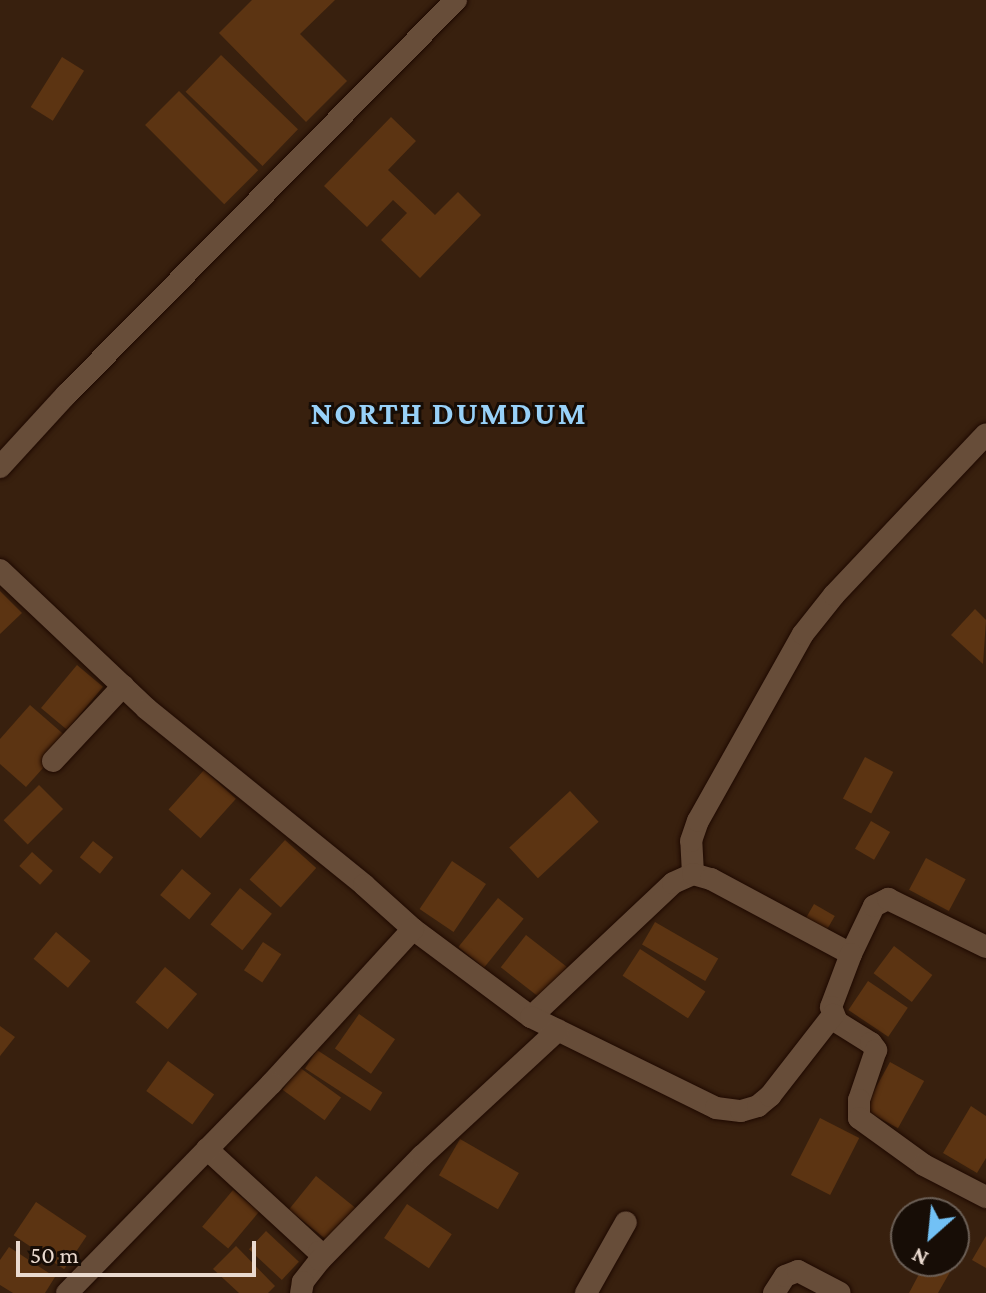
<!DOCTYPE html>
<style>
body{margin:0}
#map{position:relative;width:986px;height:1293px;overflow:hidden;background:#38200e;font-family:"Crimson Pro",serif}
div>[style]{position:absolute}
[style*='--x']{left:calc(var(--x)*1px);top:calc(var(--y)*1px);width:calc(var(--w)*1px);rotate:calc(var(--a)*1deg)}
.building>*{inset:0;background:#5c3412;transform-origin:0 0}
.roads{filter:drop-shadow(0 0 2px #1e0900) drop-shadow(0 0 2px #1e0900)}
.minor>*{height:22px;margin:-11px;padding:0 11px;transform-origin:11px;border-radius:11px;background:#674d39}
.tertiary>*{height:22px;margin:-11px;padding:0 11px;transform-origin:11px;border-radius:11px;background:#674d39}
span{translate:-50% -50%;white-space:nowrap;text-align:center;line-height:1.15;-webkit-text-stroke:6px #170d06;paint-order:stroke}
.district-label{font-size:32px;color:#98d1f8;font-weight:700;letter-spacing:2px}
.north{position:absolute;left:890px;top:1197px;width:80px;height:80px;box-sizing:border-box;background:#170d06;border:2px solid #6b5f56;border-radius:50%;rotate:207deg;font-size:22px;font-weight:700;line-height:32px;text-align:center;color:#eadacf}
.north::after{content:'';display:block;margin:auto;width:28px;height:36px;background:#72c1f5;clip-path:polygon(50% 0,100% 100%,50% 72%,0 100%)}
.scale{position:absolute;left:16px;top:1241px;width:240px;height:36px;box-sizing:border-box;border:4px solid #eadacf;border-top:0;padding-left:10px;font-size:24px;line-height:28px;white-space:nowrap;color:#eadacf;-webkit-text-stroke:6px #170d06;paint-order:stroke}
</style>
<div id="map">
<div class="building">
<i style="clip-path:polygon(252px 0,335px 0,300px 34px,347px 81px,306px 122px,219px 33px)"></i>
<i style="left:221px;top:55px;width:107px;height:51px;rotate:44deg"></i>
<i style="left:62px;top:57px;width:26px;height:59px;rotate:32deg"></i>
<i style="left:179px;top:91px;width:112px;height:48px;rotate:45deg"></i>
<i style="clip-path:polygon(391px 117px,416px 141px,388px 170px,435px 215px,458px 192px,481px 215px,420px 278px,381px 240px,407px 213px,393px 200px,367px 227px,324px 186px)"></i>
<i style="clip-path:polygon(0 591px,22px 613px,0 634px)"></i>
<i style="clip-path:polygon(975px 609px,986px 620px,983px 664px,951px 635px)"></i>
<i style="left:77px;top:665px;width:34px;height:56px;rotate:40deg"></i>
<i style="clip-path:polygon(30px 705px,69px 739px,26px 787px,0 764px,0 739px)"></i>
<i style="left:865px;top:757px;width:32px;height:47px;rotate:28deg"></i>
<i style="left:204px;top:770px;width:43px;height:53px;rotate:42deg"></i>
<i style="left:39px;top:785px;width:34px;height:50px;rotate:45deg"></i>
<i style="left:570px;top:791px;width:42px;height:83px;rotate:47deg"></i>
<i style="left:871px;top:821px;width:22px;height:32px;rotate:30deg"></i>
<i style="left:285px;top:840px;width:42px;height:53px;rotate:42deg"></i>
<i style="left:93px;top:841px;width:26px;height:21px;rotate:39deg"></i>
<i style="left:32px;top:852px;width:28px;height:19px;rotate:42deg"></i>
<i style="left:926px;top:858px;width:45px;height:36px;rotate:28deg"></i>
<i style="left:452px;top:861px;width:41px;height:58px;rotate:34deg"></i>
<i style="left:182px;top:869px;width:38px;height:34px;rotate:40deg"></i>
<i style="left:240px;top:888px;width:41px;height:47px;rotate:39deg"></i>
<i style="left:498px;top:898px;width:33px;height:63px;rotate:39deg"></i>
<i style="left:814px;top:904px;width:24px;height:17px;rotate:30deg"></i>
<i style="left:655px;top:922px;width:73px;height:26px;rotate:30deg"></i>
<i style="left:56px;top:932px;width:45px;height:35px;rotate:40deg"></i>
<i style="left:526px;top:935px;width:52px;height:41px;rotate:38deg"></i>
<i style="left:263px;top:942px;width:22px;height:34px;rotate:34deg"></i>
<i style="left:894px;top:946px;width:48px;height:34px;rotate:37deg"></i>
<i style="left:640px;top:949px;width:78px;height:32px;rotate:33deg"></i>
<i style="left:165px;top:967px;width:42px;height:46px;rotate:40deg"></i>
<i style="left:868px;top:981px;width:48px;height:35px;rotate:34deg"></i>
<i style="left:359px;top:1014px;width:44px;height:42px;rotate:35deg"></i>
<i style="clip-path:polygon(0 1026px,15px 1037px,0 1056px)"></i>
<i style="left:317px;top:1050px;width:78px;height:22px;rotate:33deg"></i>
<i style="left:168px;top:1061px;width:57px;height:37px;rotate:36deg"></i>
<i style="left:890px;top:1062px;width:39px;height:54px;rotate:29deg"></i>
<i style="left:299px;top:1067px;width:52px;height:28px;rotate:36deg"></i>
<i style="clip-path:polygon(971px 1106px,986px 1116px,986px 1158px,977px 1173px,943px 1153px)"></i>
<i style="left:820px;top:1118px;width:44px;height:64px;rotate:27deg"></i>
<i style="left:460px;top:1139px;width:68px;height:42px;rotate:30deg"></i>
<i style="left:316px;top:1176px;width:51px;height:43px;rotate:39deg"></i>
<i style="left:233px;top:1190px;width:34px;height:48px;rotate:40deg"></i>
<i style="left:36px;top:1202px;width:61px;height:40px;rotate:34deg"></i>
<i style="left:407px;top:1204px;width:54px;height:41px;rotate:34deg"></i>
<i style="left:266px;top:1231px;width:45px;height:25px;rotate:43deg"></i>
<i style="clip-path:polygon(986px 1236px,986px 1268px,972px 1260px)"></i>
<i style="clip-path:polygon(236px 1246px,275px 1286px,268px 1293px,239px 1293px,213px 1269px)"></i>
<i style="clip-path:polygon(9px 1247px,55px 1277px,45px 1293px,13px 1293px,0 1285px,0 1260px)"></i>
<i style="clip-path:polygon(926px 1261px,950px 1272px,938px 1293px,909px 1293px)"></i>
</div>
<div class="roads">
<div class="minor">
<i style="--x:53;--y:761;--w:103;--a:-47"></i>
<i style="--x:693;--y:874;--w:33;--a:-93"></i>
<i style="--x:691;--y:841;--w:21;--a:-71"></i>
<i style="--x:698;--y:821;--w:214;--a:-60.7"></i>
<i style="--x:803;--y:634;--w:50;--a:-51.5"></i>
<i style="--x:834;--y:595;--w:221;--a:-46.6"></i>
<i style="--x:413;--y:929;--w:147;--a:36.7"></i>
<i style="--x:531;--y:1017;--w:195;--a:-43.3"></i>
<i style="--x:673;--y:883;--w:22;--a:-24"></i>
<i style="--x:693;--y:874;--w:19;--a:16"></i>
<i style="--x:711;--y:879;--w:159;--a:28.2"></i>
<i style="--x:851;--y:954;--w:53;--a:-64.4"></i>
<i style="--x:874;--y:906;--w:16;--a:-27"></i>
<i style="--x:888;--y:899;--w:109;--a:26.1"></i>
<i style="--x:851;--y:954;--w:57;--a:110.7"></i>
<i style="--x:831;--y:1007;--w:16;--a:68"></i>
<i style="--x:837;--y:1022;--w:40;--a:32"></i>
<i style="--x:871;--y:1043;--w:9;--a:54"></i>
<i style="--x:876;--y:1050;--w:53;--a:108.8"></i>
<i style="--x:859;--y:1100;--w:18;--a:90"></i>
<i style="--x:859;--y:1118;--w:80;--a:35.9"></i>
<i style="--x:924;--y:1165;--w:70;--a:27.3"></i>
<i style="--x:531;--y:1017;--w:206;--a:26.2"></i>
<i style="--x:716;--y:1108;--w:25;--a:7"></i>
<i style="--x:741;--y:1111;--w:18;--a:-16"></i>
<i style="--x:758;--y:1106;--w:16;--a:-40"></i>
<i style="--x:770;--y:1096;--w:103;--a:-52.1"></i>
<i style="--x:207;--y:1149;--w:152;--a:42.6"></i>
<i style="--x:319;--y:1252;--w:8;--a:83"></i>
<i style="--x:320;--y:1260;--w:28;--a:128"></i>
<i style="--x:303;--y:1282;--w:11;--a:100"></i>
<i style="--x:320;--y:1260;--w:146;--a:-45.6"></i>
<i style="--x:422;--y:1156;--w:185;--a:-42.8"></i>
<i style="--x:586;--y:1293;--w:81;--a:-60.6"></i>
<i style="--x:774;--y:1293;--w:20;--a:-57"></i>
<i style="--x:785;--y:1276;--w:14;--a:-21"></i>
<i style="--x:798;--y:1271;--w:47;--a:27.6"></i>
</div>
<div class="tertiary">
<i style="--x:0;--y:467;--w:98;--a:-47.5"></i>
<i style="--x:66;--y:395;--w:555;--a:-45.36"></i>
<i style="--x:0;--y:570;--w:202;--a:43.4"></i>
<i style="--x:147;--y:709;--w:279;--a:39"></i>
<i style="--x:364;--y:885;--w:66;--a:41.9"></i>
<i style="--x:413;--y:929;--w:210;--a:132.5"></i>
<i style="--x:271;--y:1084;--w:292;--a:134.3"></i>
</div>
</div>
<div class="district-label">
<span style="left:449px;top:413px">NORTH DUMDUM</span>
</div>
<div class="north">N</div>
<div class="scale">50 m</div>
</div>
